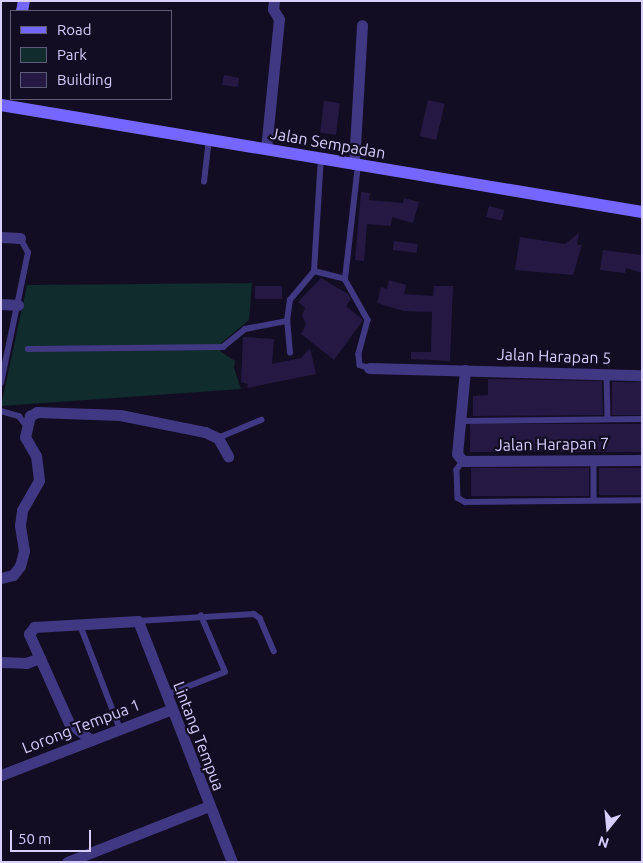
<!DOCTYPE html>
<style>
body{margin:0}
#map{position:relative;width:643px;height:863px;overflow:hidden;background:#120d22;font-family:Ubuntu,sans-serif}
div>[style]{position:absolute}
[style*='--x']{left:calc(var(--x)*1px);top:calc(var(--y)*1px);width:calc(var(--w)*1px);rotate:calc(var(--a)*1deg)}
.green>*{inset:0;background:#102c2c}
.building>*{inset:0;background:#251944;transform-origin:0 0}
.lane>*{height:5.5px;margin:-2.75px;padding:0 2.75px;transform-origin:2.75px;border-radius:2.75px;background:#403882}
.street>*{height:11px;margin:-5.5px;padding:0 5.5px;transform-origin:5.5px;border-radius:5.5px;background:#403882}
.secondary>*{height:12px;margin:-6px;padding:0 6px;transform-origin:6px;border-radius:6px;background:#7466ff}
span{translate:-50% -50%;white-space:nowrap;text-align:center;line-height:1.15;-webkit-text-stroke:4.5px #120d22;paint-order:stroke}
.street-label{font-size:16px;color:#d8cfff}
.frame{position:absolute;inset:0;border:2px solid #d8cfff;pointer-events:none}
.legend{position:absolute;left:10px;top:10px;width:162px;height:90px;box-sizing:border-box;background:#120d22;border:1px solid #615b7a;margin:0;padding:6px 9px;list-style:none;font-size:15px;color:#d8cfff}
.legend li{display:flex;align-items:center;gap:10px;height:25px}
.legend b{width:25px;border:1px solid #615b7a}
.north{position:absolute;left:583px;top:803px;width:50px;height:50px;-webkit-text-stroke:4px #120d22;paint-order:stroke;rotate:197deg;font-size:14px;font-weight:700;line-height:20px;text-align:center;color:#d8cfff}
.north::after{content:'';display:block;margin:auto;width:18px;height:22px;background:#d8cfff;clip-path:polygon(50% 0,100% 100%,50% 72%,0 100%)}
.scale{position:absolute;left:10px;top:830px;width:81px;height:22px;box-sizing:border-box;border:2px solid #d8cfff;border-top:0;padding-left:6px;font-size:15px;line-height:18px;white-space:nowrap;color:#d8cfff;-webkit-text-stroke:4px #120d22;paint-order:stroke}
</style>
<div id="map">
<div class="green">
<i style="clip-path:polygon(252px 283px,249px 320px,220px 344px,220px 351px,235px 361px,234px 368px,241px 389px,1px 406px,27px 285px)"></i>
</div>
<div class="building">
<i style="clip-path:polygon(224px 75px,239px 78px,238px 87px,222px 85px)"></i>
<i style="left:428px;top:100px;width:17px;height:37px;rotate:13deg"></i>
<i style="left:324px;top:101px;width:16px;height:32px;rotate:7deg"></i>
<i style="clip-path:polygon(361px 192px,370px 193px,369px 200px,403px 203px,404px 198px,419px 202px,413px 223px,392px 217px,391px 226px,367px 224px,364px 261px,355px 260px)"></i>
<i style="left:489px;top:206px;width:16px;height:11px;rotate:15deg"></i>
<i style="clip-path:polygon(579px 233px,577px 245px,582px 245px,573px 275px,515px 270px,520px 237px,565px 244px)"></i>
<i style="left:394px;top:241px;width:24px;height:9px;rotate:7deg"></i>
<i style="clip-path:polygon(603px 250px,642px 255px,642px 273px,626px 268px,625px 273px,600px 270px)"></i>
<i style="clip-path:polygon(321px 278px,348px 294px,351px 299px,346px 306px,363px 320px,334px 360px,301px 334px,306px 324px,302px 316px,305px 308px,298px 302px)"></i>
<i style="clip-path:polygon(389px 280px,406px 285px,404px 294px,433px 296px,434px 286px,453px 286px,450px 361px,411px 359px,411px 352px,431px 352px,432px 312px,404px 311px,377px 303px,381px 287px,387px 289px)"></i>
<i style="left:255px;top:286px;width:27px;height:13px"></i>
<i style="clip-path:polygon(243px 337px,274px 339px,272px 364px,301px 358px,310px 348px,316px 374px,247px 388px,248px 384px,241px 382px)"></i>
<i style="clip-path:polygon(488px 379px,602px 381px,603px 415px,473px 416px,473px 396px,488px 395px)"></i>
<i style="left:612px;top:382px;width:30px;height:33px"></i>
<i style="left:642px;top:424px;width:28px;height:172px;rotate:90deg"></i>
<i style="left:471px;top:468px;width:118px;height:28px"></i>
<i style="left:599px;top:468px;width:43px;height:27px"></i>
</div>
<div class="lane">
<i style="--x:204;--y:182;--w:43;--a:-83.4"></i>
<i style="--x:314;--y:271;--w:32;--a:14"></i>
<i style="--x:345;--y:279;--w:47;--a:60.7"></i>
<i style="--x:368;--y:320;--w:35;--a:105"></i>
<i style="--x:359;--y:354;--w:11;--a:85"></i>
<i style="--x:360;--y:365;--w:9;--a:18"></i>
<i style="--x:345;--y:279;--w:115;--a:-83.5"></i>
<i style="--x:28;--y:349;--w:195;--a:-0.6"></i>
<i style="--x:223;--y:347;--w:28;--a:-39"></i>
<i style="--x:245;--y:329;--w:43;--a:-10.8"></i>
<i style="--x:290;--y:353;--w:32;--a:-95"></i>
<i style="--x:287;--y:321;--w:21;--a:-82"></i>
<i style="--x:290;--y:300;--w:38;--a:-50"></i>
<i style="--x:314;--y:271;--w:113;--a:-86.5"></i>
<i style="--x:607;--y:374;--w:45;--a:88.7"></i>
<i style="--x:1;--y:383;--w:133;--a:-78.3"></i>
<i style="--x:28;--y:253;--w:17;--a:-118"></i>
<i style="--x:1;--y:411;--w:19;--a:16"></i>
<i style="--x:19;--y:416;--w:11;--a:52"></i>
<i style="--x:460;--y:421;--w:182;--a:-0.6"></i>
<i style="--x:218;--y:438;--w:47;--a:-22.7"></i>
<i style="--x:594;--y:460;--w:40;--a:90"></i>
<i style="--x:463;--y:461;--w:11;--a:124"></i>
<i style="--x:457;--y:470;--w:28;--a:88"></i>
<i style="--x:458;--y:498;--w:8;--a:30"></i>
<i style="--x:465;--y:502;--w:177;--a:-0.6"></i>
<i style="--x:138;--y:621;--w:116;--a:-3.5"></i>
<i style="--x:254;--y:614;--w:7;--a:34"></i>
<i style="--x:260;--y:618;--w:36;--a:67"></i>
<i style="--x:80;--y:624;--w:111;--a:69"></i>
<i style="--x:166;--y:695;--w:63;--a:-21.3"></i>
<i style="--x:225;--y:672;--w:61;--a:-113.2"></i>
</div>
<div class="street">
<i style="--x:266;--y:149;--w:131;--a:-84.3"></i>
<i style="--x:279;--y:19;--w:12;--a:-121"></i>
<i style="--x:273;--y:9;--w:8;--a:-83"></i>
<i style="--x:354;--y:164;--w:139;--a:-86.7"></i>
<i style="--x:1;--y:237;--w:19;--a:3"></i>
<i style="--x:1;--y:304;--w:17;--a:3"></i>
<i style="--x:369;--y:368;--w:273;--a:1.5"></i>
<i style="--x:465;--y:370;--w:84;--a:95.4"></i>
<i style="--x:457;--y:454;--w:9;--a:49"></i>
<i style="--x:463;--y:461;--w:179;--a:-0.3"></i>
<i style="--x:1;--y:578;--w:12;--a:-14"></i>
<i style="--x:13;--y:575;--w:11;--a:-52"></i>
<i style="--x:20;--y:566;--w:16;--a:-75"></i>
<i style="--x:24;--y:551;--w:26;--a:-99"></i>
<i style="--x:20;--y:525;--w:15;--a:-82"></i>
<i style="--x:22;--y:510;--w:34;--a:-60"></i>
<i style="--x:39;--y:480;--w:24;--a:-97"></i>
<i style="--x:36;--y:456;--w:22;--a:-120"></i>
<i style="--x:25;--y:437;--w:22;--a:-77"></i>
<i style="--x:30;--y:416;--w:8;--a:-30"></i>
<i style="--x:37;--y:412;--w:83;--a:2.1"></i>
<i style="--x:120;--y:415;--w:87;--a:11.3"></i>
<i style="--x:205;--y:432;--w:14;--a:25"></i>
<i style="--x:218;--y:438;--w:21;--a:61"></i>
<i style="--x:1;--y:662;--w:25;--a:2"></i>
<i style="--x:26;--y:663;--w:15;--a:-20"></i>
<i style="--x:91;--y:740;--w:28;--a:-142"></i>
<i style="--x:69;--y:723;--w:98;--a:-114.2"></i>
<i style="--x:29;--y:634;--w:9;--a:-54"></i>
<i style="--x:34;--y:627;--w:104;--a:-3.3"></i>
<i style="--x:138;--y:621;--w:259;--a:68.7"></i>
<i style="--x:1;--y:775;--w:183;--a:-21.1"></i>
<i style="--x:67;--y:862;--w:153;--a:-21.5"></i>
</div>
<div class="secondary">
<i style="--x:22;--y:11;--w:10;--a:-79"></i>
<i style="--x:1;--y:105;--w:650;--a:9.48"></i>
</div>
<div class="street-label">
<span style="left:328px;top:143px;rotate:10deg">Jalan Sempadan</span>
<span style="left:554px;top:356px;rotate:2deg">Jalan Harapan 5</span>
<span style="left:552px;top:444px;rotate:-1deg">Jalan Harapan 7</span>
<span style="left:81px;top:726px;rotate:-21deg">Lorong Tempua 1</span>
<span style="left:199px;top:736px;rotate:69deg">Lintang Tempua</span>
</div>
<div class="frame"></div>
<ul class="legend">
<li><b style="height:6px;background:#7466ff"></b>Road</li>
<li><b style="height:14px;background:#102c2c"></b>Park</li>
<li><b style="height:14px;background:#251944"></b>Building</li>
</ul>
<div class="north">N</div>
<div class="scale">50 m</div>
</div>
